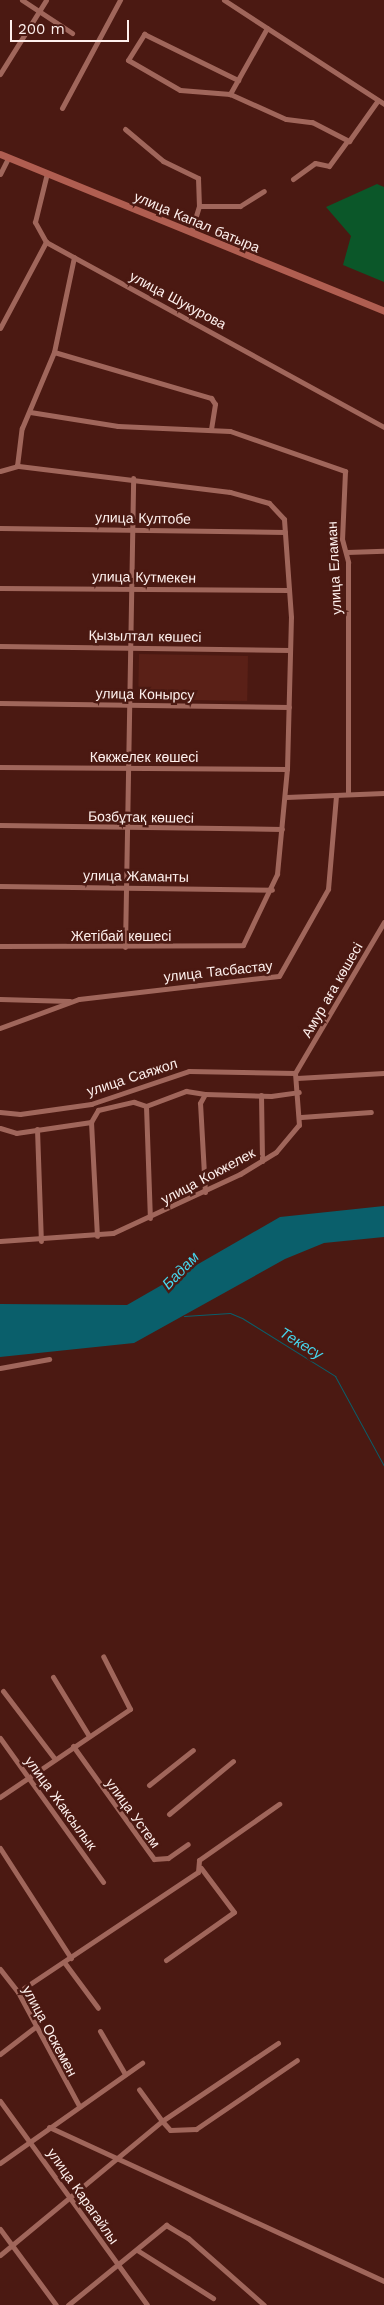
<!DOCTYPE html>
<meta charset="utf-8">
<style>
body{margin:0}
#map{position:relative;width:384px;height:2305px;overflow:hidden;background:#4b1912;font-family:"Work Sans",sans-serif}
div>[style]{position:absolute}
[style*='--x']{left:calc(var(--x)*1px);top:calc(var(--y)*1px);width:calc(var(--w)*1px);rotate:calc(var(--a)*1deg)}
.built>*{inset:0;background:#5a2017;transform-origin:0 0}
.green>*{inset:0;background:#0b5729}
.water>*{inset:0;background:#0a5f6b}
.stream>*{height:1px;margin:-0.5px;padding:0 0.5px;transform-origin:0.5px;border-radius:0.5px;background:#0a5f6b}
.street>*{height:5px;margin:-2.5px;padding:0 2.5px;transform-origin:2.5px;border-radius:2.5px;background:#a0665b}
.secondary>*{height:7px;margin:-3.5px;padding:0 3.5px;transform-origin:3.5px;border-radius:3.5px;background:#b05e51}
span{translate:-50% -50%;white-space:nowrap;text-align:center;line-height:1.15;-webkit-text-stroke:5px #4b1912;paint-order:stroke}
.street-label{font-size:14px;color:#fef0ed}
.water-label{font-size:15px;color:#46d6ed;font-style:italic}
.scale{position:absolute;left:10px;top:20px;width:119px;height:22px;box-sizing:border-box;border:2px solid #fef0ed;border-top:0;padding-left:6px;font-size:15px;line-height:18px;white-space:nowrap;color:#fef0ed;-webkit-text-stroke:4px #4b1912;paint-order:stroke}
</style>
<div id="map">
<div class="built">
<i style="left:139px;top:654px;width:109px;height:45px;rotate:1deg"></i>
</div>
<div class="green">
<i style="clip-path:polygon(377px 184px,384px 187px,384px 282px,343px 265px,351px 236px,326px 207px)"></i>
</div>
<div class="water">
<i style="clip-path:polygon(384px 1206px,384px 1237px,324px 1243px,285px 1259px,134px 1343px,0 1357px,0 1304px,127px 1305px,280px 1217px)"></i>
</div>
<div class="stream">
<i style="--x:184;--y:1316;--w:46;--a:-3.7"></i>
<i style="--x:230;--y:1313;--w:13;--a:23"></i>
<i style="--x:242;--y:1318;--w:110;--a:31.9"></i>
<i style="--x:335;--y:1376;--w:102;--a:61.4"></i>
</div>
<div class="street">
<i style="--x:22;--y:0;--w:60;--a:33.4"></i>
<i style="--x:224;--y:0;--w:191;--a:33"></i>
<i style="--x:267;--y:28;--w:76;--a:119.3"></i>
<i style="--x:230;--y:94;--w:61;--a:24.1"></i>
<i style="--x:286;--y:119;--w:26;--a:7"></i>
<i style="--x:312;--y:122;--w:42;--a:27.2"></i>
<i style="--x:349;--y:141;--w:50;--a:-54.7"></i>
<i style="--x:0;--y:74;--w:87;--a:-58.1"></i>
<i style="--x:230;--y:94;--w:50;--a:-175.4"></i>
<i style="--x:180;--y:90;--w:60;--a:-150"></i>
<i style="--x:128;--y:60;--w:31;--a:-58"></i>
<i style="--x:144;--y:34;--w:105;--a:26.1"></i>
<i style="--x:62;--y:108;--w:123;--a:-61.8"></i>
<i style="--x:125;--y:129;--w:50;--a:40.1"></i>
<i style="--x:163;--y:161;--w:39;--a:26"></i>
<i style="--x:198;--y:178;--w:28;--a:88"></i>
<i style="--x:199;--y:206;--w:27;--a:107"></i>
<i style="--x:0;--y:174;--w:18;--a:-63"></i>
<i style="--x:293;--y:179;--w:27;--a:-36"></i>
<i style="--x:315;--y:163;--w:14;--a:12"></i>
<i style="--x:329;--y:166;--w:31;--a:-54"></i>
<i style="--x:199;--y:206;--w:41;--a:0"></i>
<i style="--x:240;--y:206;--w:28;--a:-32"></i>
<i style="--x:46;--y:242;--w:385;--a:28.7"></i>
<i style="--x:46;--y:242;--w:23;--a:-119"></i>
<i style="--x:35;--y:222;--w:50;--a:-76.2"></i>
<i style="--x:0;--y:328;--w:98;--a:-61.9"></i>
<i style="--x:54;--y:352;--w:164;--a:16.3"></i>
<i style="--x:211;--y:398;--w:7;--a:56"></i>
<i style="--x:215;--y:404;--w:25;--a:99"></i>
<i style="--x:30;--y:412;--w:89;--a:9"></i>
<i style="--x:118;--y:426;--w:112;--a:2.6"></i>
<i style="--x:230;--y:431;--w:122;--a:19.2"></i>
<i style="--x:345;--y:471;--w:68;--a:92.5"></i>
<i style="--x:342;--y:539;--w:24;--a:75"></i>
<i style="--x:348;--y:562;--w:232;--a:90"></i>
<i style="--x:0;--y:471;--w:18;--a:-16"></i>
<i style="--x:17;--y:466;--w:38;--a:-83"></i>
<i style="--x:22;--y:428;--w:82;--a:-67.2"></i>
<i style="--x:54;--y:352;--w:97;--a:-78.1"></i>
<i style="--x:0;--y:528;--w:285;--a:0.8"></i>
<i style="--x:347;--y:552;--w:37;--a:-2"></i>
<i style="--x:0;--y:588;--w:289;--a:0.4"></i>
<i style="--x:0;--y:646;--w:290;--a:0.8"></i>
<i style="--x:0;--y:703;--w:289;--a:0.8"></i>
<i style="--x:0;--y:767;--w:287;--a:0.4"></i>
<i style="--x:286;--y:797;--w:98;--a:-2.3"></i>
<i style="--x:0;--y:825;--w:282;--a:0.8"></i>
<i style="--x:0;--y:886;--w:272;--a:0.8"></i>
<i style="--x:0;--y:946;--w:243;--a:-0.2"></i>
<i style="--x:243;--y:945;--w:79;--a:-64.4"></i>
<i style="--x:277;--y:874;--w:105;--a:-84.6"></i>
<i style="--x:287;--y:769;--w:152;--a:-88.5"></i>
<i style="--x:291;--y:617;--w:98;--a:-94.1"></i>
<i style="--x:284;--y:519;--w:22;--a:-133"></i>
<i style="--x:269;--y:503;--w:41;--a:-164.2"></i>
<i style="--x:230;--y:492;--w:215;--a:-173"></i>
<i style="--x:125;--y:947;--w:469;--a:-89"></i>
<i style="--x:0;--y:999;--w:70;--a:1.6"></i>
<i style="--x:0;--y:1028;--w:84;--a:-20.2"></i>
<i style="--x:79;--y:999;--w:201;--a:-6.6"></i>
<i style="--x:279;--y:976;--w:100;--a:-60.6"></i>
<i style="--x:328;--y:889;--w:94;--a:-85.1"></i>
<i style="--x:297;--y:1078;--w:87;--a:-3.3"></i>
<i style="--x:261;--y:1095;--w:66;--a:89.1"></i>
<i style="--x:146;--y:1106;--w:112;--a:88"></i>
<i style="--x:146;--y:1106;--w:43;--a:-20.6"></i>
<i style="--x:186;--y:1091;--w:19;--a:9"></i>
<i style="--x:0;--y:1112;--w:20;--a:6"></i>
<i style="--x:20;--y:1114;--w:72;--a:-8"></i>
<i style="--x:91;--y:1104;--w:103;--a:-18.6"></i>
<i style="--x:189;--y:1071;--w:106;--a:1.1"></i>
<i style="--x:295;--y:1073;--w:175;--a:-59.5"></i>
<i style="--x:301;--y:1117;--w:70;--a:-4.1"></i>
<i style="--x:91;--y:1122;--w:14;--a:-60"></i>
<i style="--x:98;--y:1110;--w:37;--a:-13"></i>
<i style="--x:134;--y:1102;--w:13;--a:18"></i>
<i style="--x:0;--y:1128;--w:17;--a:17"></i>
<i style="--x:16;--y:1133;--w:76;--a:-8.3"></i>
<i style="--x:91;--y:1122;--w:114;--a:87"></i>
<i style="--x:37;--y:1129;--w:112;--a:88"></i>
<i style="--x:205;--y:1192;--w:89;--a:-93.2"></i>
<i style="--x:200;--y:1103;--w:10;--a:-61"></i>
<i style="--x:205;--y:1094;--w:66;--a:1.7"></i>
<i style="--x:271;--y:1096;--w:28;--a:-8"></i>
<i style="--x:0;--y:1241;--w:113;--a:-4"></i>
<i style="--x:113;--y:1233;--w:140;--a:-24.9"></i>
<i style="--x:240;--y:1174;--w:42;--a:-31.4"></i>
<i style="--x:276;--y:1152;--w:35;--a:-50"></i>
<i style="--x:299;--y:1125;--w:52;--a:-94.4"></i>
<i style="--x:0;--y:1368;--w:50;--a:-10.4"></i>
<i style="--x:53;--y:1677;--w:69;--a:58.6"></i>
<i style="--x:3;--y:1691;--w:84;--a:52.7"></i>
<i style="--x:0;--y:1738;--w:177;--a:54.4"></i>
<i style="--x:73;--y:1746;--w:139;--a:54.4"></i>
<i style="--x:154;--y:1859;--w:14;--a:-4"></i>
<i style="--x:168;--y:1858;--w:24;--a:-35"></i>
<i style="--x:149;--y:1785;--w:56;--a:-38.5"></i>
<i style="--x:0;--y:1797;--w:157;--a:-34.1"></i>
<i style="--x:130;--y:1709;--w:59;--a:-117"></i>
<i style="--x:169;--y:1814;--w:83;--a:-39.6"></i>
<i style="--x:0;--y:1848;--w:131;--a:57.2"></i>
<i style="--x:166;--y:1960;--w:83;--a:-35.2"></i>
<i style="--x:234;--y:1912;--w:55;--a:-126.9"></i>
<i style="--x:64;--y:1962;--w:57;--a:53.5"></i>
<i style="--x:0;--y:1969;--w:29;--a:52"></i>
<i style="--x:18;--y:1992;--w:129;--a:61.8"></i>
<i style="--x:18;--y:1992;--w:216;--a:-33.7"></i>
<i style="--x:198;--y:1872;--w:12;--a:-85"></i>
<i style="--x:199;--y:1860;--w:98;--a:-35"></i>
<i style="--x:100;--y:2031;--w:50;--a:59.8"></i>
<i style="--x:278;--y:2043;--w:140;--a:146.1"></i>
<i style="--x:162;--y:2121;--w:12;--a:48"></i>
<i style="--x:170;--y:2130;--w:26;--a:-2"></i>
<i style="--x:196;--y:2129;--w:122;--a:-34.3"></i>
<i style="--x:0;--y:2054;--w:44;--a:-37.6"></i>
<i style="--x:0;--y:2101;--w:251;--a:54.2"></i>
<i style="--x:49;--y:2127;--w:369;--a:24.7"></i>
<i style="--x:0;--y:2163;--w:174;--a:-35.2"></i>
<i style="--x:0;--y:2229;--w:94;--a:53.6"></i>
<i style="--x:137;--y:2250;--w:90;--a:32.3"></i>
<i style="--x:0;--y:2255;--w:210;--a:-39.6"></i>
<i style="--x:162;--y:2121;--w:39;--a:-126"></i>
<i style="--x:68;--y:2305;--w:127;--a:-39.2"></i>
<i style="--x:166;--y:2225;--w:26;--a:31"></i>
<i style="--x:188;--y:2238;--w:101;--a:41.4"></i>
</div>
<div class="secondary">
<i style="--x:0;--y:154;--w:415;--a:22.2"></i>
</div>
<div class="street-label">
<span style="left:197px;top:222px;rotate:23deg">улица Капал батыра</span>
<span style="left:178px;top:300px;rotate:28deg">улица Шукурова</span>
<span style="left:143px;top:518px;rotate:1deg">улица Култобе</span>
<span style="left:334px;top:568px;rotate:-93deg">улица Еламан</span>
<span style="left:144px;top:577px;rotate:1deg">улица Кутмекен</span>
<span style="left:145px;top:636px;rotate:1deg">Қызылтал көшесі</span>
<span style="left:145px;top:694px;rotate:1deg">улица Конырсу</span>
<span style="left:144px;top:757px">Көкжелек көшесі</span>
<span style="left:141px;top:817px;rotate:1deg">Бозбұтақ көшесі</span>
<span style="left:136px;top:876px;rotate:1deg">улица Жаманты</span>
<span style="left:121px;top:936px">Жетібай көшесі</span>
<span style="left:218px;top:971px;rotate:-6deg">улица Тасбастау</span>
<span style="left:332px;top:990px;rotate:-60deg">Амур аға көшесі</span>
<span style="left:132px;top:1077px;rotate:-18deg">улица Саяжол</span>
<span style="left:208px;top:1176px;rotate:-28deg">улица Кокжелек</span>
<span style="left:61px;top:1803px;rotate:54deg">улица Жаксылык</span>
<span style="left:133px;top:1813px;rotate:54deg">улица Устем</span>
<span style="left:50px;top:2031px;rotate:62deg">улица Оскемен</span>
<span style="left:83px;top:2196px;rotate:55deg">улица Карагайлы</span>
</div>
<div class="water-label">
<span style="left:181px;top:1271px;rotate:-46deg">Бадам</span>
<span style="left:301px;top:1344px;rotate:31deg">Текесу</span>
</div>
<div class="scale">200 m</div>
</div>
